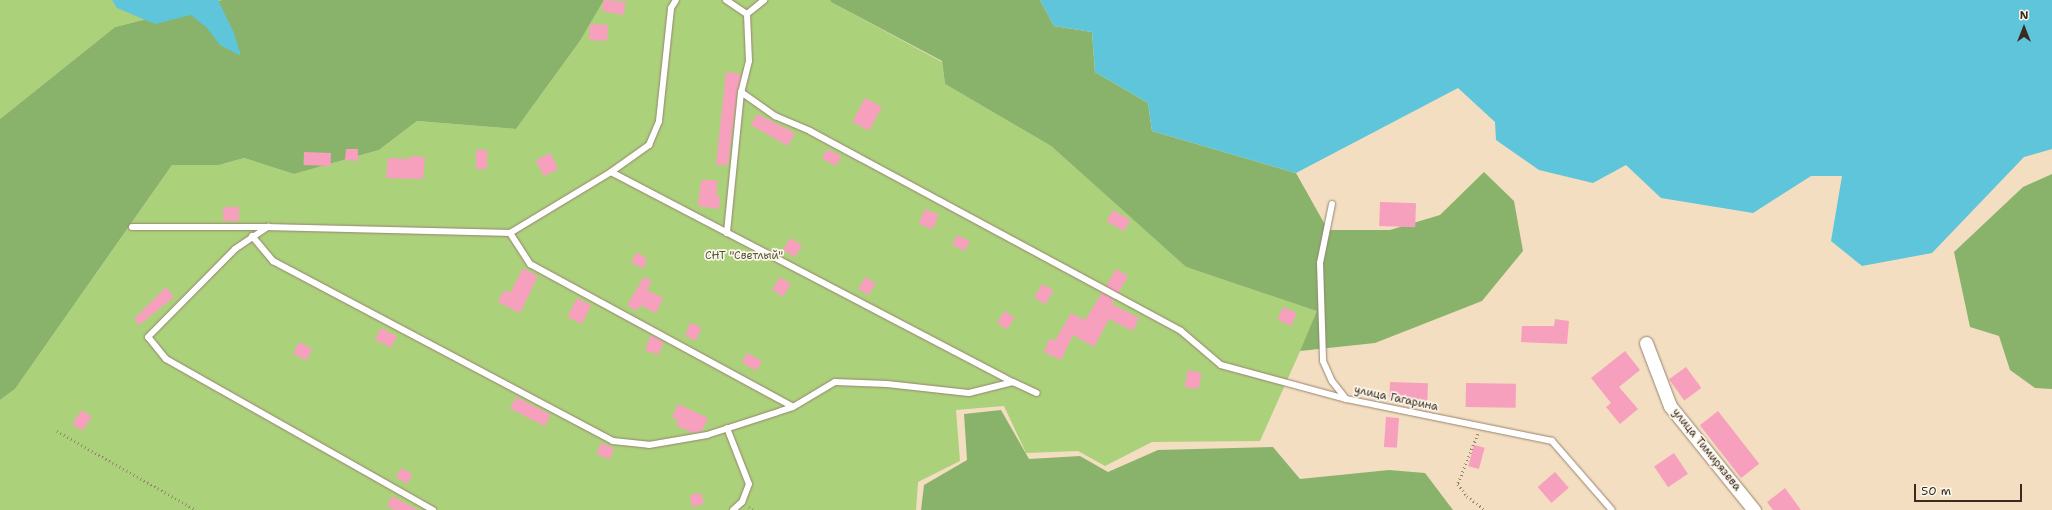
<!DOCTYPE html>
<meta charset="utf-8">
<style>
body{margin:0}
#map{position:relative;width:2052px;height:510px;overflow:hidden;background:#f3dec1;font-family:"Shantell Sans",sans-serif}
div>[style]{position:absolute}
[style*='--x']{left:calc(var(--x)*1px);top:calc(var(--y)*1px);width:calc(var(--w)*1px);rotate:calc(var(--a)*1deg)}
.green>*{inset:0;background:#acd17b}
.forest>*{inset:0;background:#89b36b}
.water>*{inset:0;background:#5ec5db}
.building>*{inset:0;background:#f7a0bd;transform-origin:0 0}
.path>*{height:2.5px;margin-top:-1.25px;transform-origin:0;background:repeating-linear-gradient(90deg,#978470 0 1px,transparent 0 4px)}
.roads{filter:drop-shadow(0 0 1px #978470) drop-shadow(0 0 1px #978470)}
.lane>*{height:6px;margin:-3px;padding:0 3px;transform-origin:3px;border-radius:3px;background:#fff}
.street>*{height:13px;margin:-6.5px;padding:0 6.5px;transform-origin:6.5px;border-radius:6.5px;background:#fff}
span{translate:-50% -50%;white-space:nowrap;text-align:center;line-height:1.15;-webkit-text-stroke:3.5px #fbf7ec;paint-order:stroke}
.park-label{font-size:11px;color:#575435}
.street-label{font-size:11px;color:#3b2a1e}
.north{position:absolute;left:2004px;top:8px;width:40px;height:40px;-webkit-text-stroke:3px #fbf7ec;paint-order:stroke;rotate:0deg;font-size:11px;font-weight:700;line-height:16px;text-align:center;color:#3b2a1e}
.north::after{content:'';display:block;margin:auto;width:14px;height:18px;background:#3b2a1e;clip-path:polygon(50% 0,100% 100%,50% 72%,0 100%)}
.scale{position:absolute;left:1914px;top:484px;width:108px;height:18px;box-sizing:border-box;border:2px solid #3b2a1e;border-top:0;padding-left:5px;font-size:12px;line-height:14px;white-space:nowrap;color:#3b2a1e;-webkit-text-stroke:3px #fbf7ec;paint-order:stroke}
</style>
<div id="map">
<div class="green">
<i style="clip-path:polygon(0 0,222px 0,115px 27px,0 119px)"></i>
<i style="clip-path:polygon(604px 0,830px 0,831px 2px,942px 62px,945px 84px,1051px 146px,1186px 267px,1318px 311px,1260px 441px,1152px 442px,1105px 466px,1078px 451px,1026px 453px,1004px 406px,956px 410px,960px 461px,918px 482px,916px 510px,0 510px,0 400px,15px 389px,172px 165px,219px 165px,244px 158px,294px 174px,379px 150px,417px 121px,516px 129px,580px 41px)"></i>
</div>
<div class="forest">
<i style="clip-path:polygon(222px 0,604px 0,580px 41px,516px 129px,417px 121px,379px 150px,294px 174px,244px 158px,219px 165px,172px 165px,15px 389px,0 400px,0 119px,115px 27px)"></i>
<i style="clip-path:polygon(830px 0,1040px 0,1054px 26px,1092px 32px,1095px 72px,1148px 103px,1152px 131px,1296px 173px,1328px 230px,1390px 230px,1440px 215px,1484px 172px,1514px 201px,1523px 251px,1482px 301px,1375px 343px,1300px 351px,1317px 311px,1186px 267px,1051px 146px,945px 84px,942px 61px,831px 2px)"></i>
<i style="clip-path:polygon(2052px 174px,2052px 389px,2035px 388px,2010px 370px,1999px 336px,1970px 327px,1954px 252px,2023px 187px)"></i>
<i style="clip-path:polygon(1001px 410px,1029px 459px,1080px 456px,1108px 472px,1158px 450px,1273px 447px,1300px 479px,1389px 470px,1425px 473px,1453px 510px,921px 510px,924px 485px,967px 460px,964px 414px)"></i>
</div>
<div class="water">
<i style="clip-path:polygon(112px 0,218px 0,234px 33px,241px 56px,220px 45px,207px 28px,191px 15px,155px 24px,117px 8px)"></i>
<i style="clip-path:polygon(1040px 0,2052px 0,2052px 149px,2024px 157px,1932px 253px,1862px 266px,1831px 241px,1842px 176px,1811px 176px,1753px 213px,1661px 198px,1626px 165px,1593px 183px,1539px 170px,1496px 140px,1495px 122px,1458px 88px,1296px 173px,1152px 131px,1148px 103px,1095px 72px,1092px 32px,1054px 26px)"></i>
</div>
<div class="building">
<i style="clip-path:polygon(604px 0,626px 2px,623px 15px,602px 11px)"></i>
<i style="left:590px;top:24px;width:18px;height:16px;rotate:3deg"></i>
<i style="clip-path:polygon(726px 72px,741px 74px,737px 92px,728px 165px,716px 165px)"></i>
<i style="left:865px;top:98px;width:19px;height:27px;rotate:28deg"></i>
<i style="clip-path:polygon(757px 114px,795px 133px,788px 146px,751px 125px)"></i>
<i style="clip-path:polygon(346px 149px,358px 149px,358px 161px,345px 160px)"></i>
<i style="left:827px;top:149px;width:16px;height:11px;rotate:27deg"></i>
<i style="left:476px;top:150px;width:11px;height:19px"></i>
<i style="left:304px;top:152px;width:27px;height:13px;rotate:2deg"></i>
<i style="left:550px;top:153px;width:18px;height:16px;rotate:63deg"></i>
<i style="clip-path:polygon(410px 156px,425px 157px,423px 179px,386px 178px,388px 158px,410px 159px)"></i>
<i style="clip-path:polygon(701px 180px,717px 180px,717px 196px,720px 197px,719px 209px,698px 206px)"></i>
<i style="left:1380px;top:202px;width:36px;height:24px;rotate:2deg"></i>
<i style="left:223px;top:207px;width:16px;height:14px"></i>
<i style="left:925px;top:209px;width:15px;height:16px;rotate:23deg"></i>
<i style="left:1113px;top:210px;width:20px;height:13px;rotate:30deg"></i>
<i style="left:957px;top:235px;width:14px;height:11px;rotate:25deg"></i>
<i style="left:790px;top:238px;width:14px;height:14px;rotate:30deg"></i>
<i style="clip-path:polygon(637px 252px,647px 259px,643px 269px,631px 262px)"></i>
<i style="clip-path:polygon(523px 268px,538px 276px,520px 313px,498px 302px,504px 290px,510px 293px)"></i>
<i style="left:1116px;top:269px;width:14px;height:20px;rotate:30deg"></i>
<i style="clip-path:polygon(644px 277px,652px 281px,647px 290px,663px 298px,656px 313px,640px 305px,637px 311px,627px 305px)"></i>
<i style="left:780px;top:277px;width:13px;height:15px;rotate:32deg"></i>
<i style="left:866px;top:277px;width:12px;height:14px;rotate:35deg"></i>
<i style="left:1042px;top:284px;width:13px;height:16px;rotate:29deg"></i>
<i style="clip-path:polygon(166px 287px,174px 297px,139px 325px,134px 319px)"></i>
<i style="clip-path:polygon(1102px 293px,1114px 300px,1112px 304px,1139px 318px,1133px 331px,1109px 319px,1094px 347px,1073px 335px,1061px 360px,1044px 352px,1050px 338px,1055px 341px,1071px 313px,1085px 320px)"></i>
<i style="left:577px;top:298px;width:16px;height:21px;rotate:27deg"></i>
<i style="left:1283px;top:307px;width:15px;height:14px;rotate:23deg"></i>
<i style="left:1005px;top:311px;width:12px;height:14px;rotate:35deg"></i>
<i style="clip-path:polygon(1555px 319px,1569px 321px,1567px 344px,1521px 342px,1522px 326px,1554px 326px)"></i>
<i style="left:690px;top:323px;width:12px;height:14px;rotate:20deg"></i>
<i style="left:381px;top:328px;width:18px;height:13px;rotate:27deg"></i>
<i style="clip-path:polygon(651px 335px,664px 342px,658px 355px,645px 350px)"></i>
<i style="left:299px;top:342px;width:15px;height:13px;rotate:28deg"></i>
<i style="clip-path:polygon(1625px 351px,1640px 370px,1619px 387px,1638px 409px,1620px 424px,1606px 407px,1611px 403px,1591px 378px)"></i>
<i style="left:747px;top:353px;width:17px;height:11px;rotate:28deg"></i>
<i style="left:1686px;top:367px;width:26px;height:21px;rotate:54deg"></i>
<i style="left:1188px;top:370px;width:14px;height:17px;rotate:12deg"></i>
<i style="left:1390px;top:382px;width:38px;height:19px;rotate:2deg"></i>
<i style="left:1466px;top:383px;width:50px;height:24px;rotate:1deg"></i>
<i style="left:516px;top:397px;width:39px;height:13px;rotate:27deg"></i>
<i style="clip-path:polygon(678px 404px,708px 418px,702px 431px,693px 433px,676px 425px,678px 420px,672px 417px)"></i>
<i style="left:82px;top:410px;width:12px;height:17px;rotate:35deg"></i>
<i style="left:1718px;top:411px;width:67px;height:23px;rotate:52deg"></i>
<i style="left:1386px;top:417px;width:13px;height:30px;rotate:4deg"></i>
<i style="left:601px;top:443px;width:14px;height:12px;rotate:21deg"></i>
<i style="left:1474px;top:445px;width:11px;height:22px;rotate:15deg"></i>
<i style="left:1674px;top:453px;width:25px;height:24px;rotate:56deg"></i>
<i style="left:401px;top:468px;width:13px;height:11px;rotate:27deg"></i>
<i style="left:1555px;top:472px;width:21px;height:23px;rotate:49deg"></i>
<i style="clip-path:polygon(1785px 488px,1801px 510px,1773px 510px,1767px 502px)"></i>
<i style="clip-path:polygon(701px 493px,704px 504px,692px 507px,690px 495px)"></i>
<i style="clip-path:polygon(392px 496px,418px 510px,395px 510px,387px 506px)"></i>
</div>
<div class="path">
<i style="--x:57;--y:431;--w:160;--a:29.6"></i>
<i style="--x:1478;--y:434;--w:54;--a:111.8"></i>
<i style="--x:1458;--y:484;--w:15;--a:53"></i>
<i style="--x:1467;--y:496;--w:23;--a:38"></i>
<i style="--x:749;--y:507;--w:6;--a:31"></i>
</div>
<div class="roads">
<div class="lane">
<i style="--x:726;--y:0;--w:25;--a:34"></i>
<i style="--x:747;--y:14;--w:47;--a:87.6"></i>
<i style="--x:749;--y:61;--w:32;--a:104"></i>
<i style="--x:741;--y:92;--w:142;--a:95.7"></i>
<i style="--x:747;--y:14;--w:22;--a:-39"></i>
<i style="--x:741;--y:92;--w:42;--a:35.2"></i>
<i style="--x:775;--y:116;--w:38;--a:23"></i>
<i style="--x:810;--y:131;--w:421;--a:28.3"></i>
<i style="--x:1181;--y:331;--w:52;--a:40.4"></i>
<i style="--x:1221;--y:365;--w:130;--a:15.2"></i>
<i style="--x:611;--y:172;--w:454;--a:27.6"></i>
<i style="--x:1013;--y:382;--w:26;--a:25"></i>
<i style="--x:1332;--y:204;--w:60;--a:101.5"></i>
<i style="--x:1320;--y:263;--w:98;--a:88.2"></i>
<i style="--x:1323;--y:361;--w:22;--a:66"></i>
<i style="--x:1332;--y:381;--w:23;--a:52"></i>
<i style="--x:1346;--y:399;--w:210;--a:11.5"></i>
<i style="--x:1552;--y:441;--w:91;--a:49"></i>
<i style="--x:132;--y:227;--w:134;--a:0"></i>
<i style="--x:510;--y:233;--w:37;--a:57"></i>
<i style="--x:530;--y:264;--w:299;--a:28.5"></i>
<i style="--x:252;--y:236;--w:33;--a:50"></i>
<i style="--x:273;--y:261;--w:385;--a:27.9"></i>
<i style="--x:613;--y:441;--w:36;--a:6"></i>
<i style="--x:649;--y:445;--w:59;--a:-9.8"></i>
<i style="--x:707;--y:435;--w:90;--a:-18"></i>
<i style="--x:793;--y:407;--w:49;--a:-30.8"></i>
<i style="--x:835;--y:382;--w:52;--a:2.2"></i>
<i style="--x:887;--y:384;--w:82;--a:6.3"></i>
<i style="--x:969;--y:393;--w:45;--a:-14"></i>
<i style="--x:727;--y:428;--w:60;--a:68.6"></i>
<i style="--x:749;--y:484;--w:19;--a:111"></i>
<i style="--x:742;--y:502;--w:12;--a:138"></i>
<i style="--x:433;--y:510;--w:307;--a:-150.5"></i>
<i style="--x:166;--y:359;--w:28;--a:-129"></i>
<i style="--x:148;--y:337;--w:124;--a:-45.3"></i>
<i style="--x:235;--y:249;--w:40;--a:-34"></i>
<i style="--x:268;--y:227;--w:242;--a:1.4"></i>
<i style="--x:510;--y:233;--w:118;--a:-31.1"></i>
<i style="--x:611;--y:172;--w:47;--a:-35.4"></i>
<i style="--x:649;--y:145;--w:26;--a:-67"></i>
<i style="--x:659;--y:121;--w:114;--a:-83.9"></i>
<i style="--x:671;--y:8;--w:9;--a:-58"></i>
</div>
<div class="street">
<i style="--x:1646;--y:343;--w:67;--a:69.1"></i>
<i style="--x:1670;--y:406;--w:134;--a:51.1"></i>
</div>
</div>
<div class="park-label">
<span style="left:744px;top:256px">СНТ "Светлый"</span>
</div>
<div class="street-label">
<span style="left:1396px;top:399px;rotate:12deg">улица Гагарина</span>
<span style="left:1706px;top:450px;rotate:51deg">улица Тимирязева</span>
</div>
<div class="north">N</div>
<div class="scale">50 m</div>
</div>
